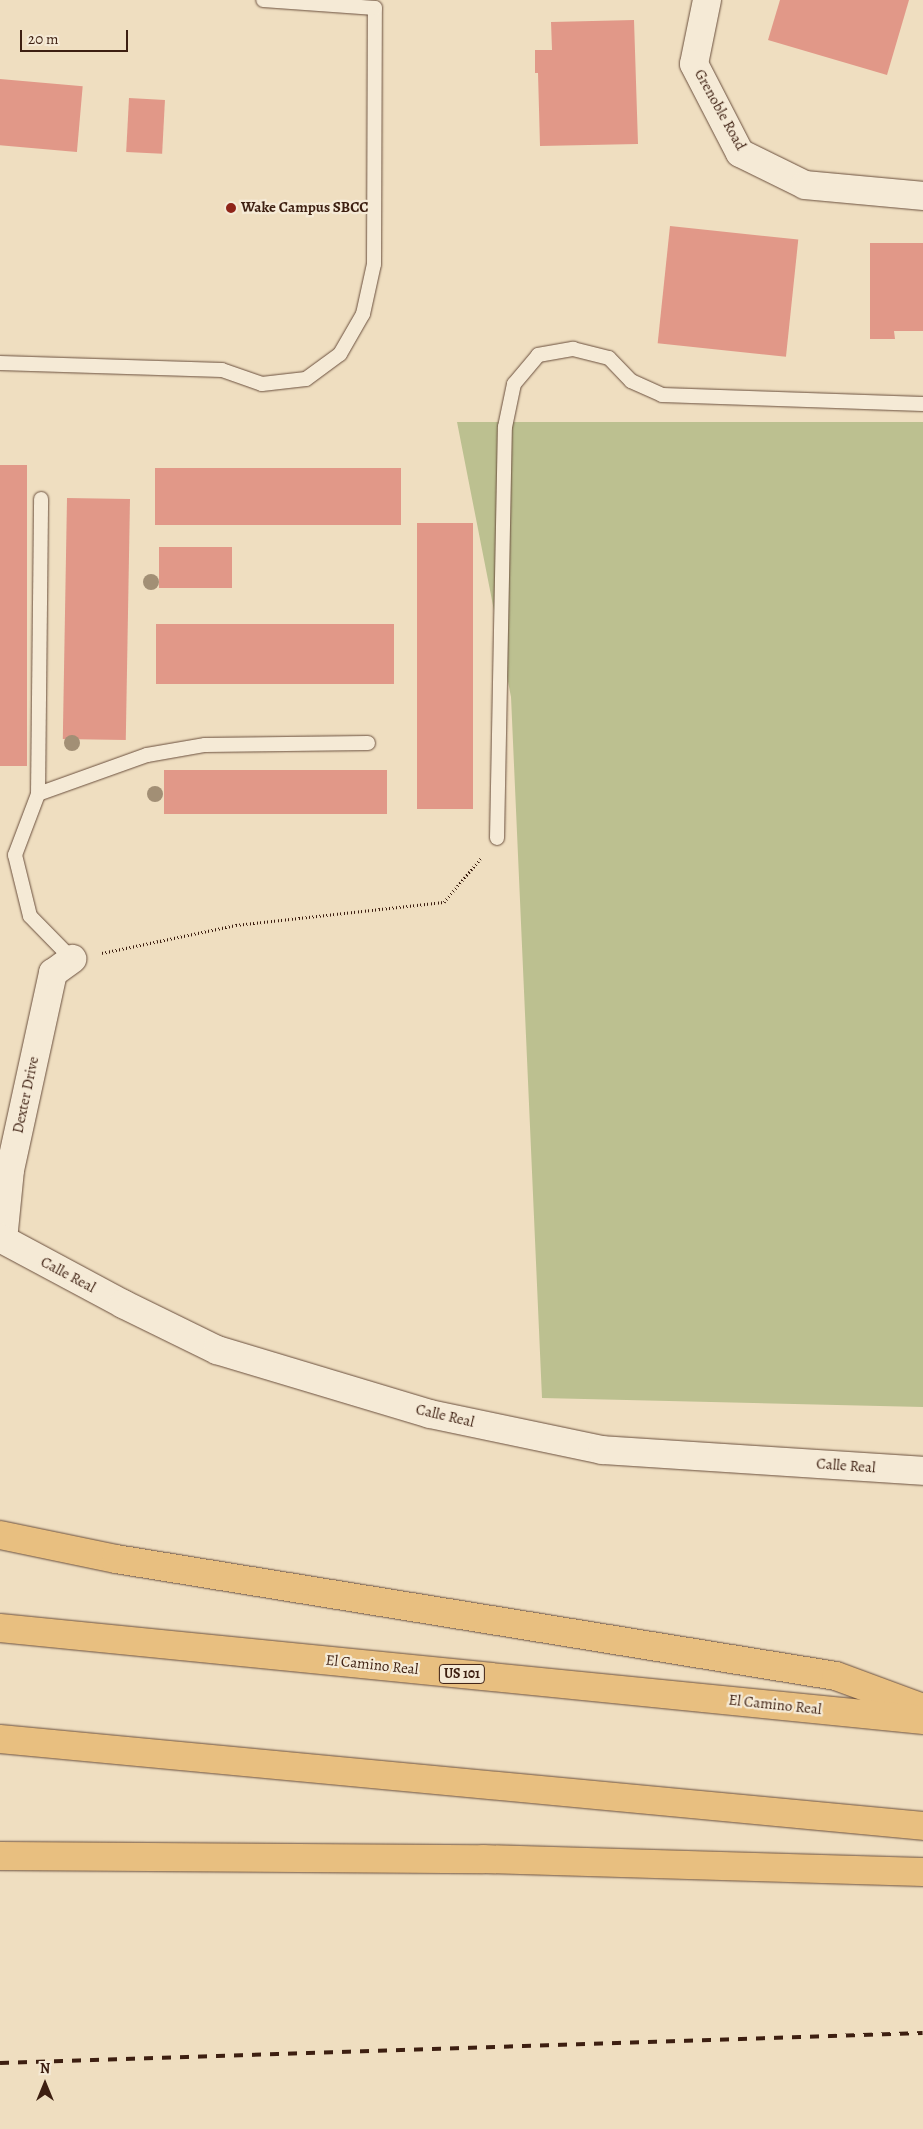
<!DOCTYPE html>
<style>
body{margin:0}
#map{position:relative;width:923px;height:2129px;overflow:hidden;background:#efdec0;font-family:Alegreya,serif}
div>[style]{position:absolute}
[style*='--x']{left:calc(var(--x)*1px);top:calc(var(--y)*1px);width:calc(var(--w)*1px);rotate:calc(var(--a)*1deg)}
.green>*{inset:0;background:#bcc090}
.building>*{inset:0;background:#e19888;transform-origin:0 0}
.path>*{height:3px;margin-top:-1.5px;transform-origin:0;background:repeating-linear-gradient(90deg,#3d1f11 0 1px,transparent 0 3.5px)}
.roads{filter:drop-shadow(0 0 1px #6a4f3d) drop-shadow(0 0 1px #6a4f3d)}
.service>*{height:14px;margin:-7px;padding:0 7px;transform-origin:7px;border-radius:7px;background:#f5ead6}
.minor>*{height:28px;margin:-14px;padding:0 14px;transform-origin:14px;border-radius:14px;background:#f5ead6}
.tertiary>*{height:28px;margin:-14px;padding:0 14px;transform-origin:14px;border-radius:14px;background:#f5ead6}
.motorway>*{height:28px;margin:-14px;padding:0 14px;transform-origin:14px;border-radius:14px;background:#e8bf80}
.rail>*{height:4px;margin-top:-2px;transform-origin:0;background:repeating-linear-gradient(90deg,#3d1f11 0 9px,transparent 0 18px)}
.trees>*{width:16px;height:16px;margin:-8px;border-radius:50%;background:#a28f75}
.dots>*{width:14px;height:14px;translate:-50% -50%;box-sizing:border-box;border:2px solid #f5ead6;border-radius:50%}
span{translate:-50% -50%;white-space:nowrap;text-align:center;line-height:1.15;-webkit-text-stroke:4.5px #f5ead6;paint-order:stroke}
.shield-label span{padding:1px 4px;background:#f5ead6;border:1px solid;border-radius:4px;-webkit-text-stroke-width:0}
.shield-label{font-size:14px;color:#3d1f11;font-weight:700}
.street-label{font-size:15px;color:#3d1f11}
.poi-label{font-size:15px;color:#3d1f11;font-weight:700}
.left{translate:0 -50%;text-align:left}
.north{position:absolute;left:20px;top:2059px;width:50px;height:50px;-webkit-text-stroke:4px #f5ead6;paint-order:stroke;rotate:0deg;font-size:14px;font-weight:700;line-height:20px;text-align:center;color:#3d1f11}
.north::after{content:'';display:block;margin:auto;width:18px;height:22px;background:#3d1f11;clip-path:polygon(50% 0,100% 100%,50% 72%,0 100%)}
.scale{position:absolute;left:20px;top:30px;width:108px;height:22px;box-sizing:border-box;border:2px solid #3d1f11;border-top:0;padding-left:6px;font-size:15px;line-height:18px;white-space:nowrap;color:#3d1f11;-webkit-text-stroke:4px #f5ead6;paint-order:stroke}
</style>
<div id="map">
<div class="green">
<i style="clip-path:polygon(457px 422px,923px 422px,923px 1407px,542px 1398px,511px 697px)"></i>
</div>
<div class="building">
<i style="clip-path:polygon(780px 0,909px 0,887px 75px,768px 40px)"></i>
<i style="clip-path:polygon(634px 20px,638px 144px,540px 146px,538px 73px,535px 73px,535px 50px,552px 50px,551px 22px)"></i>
<i style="left:0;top:79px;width:83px;height:66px;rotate:5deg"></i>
<i style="left:129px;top:98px;width:36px;height:54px;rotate:3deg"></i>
<i style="left:670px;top:226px;width:129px;height:118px;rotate:6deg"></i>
<i style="clip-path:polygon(870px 243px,923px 243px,923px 331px,894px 331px,895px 339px,870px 339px)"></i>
<i style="left:0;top:465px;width:27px;height:301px"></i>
<i style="left:155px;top:468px;width:246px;height:57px"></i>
<i style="left:67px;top:498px;width:63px;height:241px;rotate:1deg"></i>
<i style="left:417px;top:523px;width:56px;height:286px"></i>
<i style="left:159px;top:547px;width:73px;height:41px"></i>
<i style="left:156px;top:624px;width:238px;height:60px"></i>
<i style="left:164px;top:770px;width:223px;height:44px"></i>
</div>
<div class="path">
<i style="--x:102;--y:953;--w:137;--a:-11.8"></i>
<i style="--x:236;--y:925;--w:209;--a:-6.3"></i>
<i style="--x:444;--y:902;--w:57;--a:-49.9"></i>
</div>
<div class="roads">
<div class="service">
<i style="--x:0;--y:363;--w:222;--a:1.8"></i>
<i style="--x:222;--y:370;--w:42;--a:19.3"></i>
<i style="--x:262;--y:384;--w:44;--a:-6.5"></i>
<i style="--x:306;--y:379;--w:42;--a:-36.3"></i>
<i style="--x:340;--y:354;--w:46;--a:-60.1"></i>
<i style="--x:363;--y:314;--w:51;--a:-77.6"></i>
<i style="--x:374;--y:264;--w:256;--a:-89.8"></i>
<i style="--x:375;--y:8;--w:112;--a:-175.9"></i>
<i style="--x:38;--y:794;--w:295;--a:-89.4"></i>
<i style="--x:497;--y:838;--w:411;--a:-88.9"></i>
<i style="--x:505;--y:427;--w:44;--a:-78.2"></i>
<i style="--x:514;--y:384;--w:38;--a:-50"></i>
<i style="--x:538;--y:355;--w:36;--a:-10"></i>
<i style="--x:573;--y:349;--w:37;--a:14"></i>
<i style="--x:609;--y:358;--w:32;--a:46"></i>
<i style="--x:631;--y:381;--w:34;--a:24"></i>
<i style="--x:662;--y:395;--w:261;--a:2"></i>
<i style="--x:72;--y:959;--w:60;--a:-134.3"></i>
<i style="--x:30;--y:916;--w:63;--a:-103.8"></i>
<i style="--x:15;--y:855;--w:65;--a:-69.3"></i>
<i style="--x:38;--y:794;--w:116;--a:-19.7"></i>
<i style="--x:147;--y:755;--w:59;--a:-9.8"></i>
<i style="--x:205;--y:745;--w:163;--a:-0.7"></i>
</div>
<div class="minor">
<i style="--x:707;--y:0;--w:65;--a:101.5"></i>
<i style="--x:694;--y:64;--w:100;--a:62.7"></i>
<i style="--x:740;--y:153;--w:72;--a:26.2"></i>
<i style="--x:805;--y:185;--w:119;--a:5.3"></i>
<i style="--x:3;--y:1240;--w:70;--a:-84.3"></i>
<i style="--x:10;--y:1170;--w:202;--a:-77.7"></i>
<i style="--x:53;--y:973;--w:24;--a:-36"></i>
</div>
<div class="tertiary">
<i style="--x:0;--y:1238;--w:140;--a:28.2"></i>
<i style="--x:123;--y:1304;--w:105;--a:26.1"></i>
<i style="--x:217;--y:1350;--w:222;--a:16.7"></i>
<i style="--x:430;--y:1414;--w:176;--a:11.8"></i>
<i style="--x:602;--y:1450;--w:322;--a:3.7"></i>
</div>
<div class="motorway">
<i style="--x:0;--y:1535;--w:118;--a:11.7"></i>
<i style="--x:116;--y:1559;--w:729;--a:9.23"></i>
<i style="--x:836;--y:1676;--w:93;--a:20.2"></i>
<i style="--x:0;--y:1628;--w:928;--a:5.69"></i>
<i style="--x:0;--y:1739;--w:927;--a:5.38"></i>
<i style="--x:0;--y:1856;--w:483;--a:0.4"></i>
<i style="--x:483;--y:1859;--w:440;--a:1.7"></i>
</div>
</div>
<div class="rail">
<i style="--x:0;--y:2063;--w:923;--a:-1.86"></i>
</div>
<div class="trees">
<i style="left:151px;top:582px"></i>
<i style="left:72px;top:743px"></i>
<i style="left:155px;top:794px"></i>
</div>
<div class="dots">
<i style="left:231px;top:208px;background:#8f2418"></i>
</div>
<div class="shield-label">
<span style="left:462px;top:1674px">US 101</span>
</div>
<div class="street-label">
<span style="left:720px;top:110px;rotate:61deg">Grenoble Road</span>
<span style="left:26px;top:1095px;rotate:-78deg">Dexter Drive</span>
<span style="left:68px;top:1275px;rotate:28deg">Calle Real</span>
<span style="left:445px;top:1416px;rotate:13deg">Calle Real</span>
<span style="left:846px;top:1466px;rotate:4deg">Calle Real</span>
<span style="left:372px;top:1665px;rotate:6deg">El Camino Real</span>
<span style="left:775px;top:1705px;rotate:6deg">El Camino Real</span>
</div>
<div class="poi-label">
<span class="left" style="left:241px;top:208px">Wake Campus SBCC</span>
</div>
<div class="north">N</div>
<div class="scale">20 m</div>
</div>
